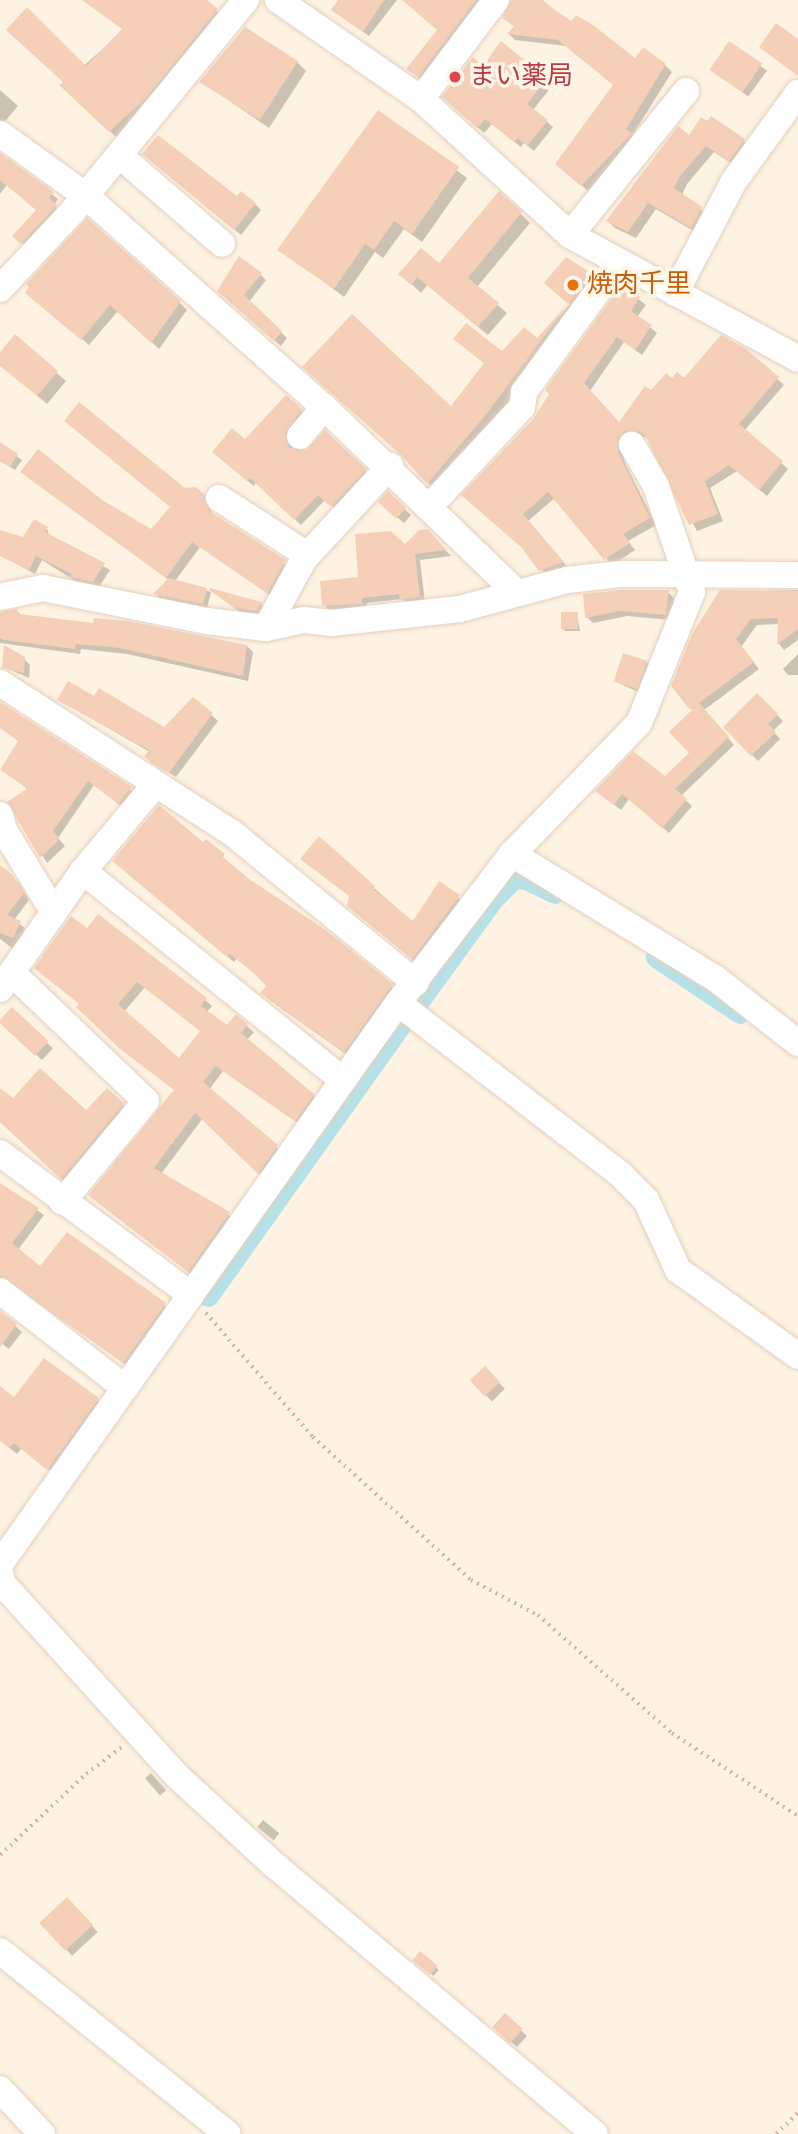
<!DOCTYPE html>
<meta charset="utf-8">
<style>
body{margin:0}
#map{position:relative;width:798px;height:2134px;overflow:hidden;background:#fef3e2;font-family:Signika,"Noto Sans JP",sans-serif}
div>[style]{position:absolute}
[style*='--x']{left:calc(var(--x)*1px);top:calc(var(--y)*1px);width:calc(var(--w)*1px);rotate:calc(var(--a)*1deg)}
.shadow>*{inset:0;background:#0003;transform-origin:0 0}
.canal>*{height:21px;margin:-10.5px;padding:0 10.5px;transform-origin:10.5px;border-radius:10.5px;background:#b5e1e8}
.building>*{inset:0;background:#f5cfb8;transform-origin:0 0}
.path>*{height:3.5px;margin-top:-1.75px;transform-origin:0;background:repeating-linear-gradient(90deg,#dab39b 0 2px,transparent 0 7px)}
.roads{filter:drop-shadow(0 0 2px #e4d0c0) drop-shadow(0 0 2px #e4d0c0)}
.minor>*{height:26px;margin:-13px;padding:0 13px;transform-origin:13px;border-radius:13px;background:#fff}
.dots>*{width:19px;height:19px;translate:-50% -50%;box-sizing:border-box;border:4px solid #fff6ea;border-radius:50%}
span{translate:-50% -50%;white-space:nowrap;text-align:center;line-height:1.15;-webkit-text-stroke:7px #fff6ea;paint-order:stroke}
.health-label{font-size:26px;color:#be3a42}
.left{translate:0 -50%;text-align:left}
.food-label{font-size:26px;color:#c56008}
</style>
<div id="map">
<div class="shadow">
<i style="clip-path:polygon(98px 0,204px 0,224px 18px,117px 138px,62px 85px,124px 30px,93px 6px)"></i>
<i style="clip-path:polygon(340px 0,397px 0,369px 36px,339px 15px)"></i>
<i style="clip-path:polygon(404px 0,487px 0,425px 83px,408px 69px,439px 31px)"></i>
<i style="clip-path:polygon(513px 0,542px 0,571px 24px,636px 61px,665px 65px,672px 72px,632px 136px,637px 141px,588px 191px,564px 170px,615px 85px,566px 46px,515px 40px,509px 34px,515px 27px,511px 24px)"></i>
<i style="left:729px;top:43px;width:47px;height:32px;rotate:36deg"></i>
<i style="clip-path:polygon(502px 44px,552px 86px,533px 110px,553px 127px,534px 151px,524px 143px,521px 147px,492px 124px,484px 133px,450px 103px)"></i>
<i style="clip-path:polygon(297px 62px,306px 71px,269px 128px,202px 82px)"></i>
<i style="clip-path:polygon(0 90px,18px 106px,0 127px)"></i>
<i style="clip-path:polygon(378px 113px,467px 178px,422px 242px,404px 229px,383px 258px,375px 252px,344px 297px,280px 249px)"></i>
<i style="clip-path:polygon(689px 138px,744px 141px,751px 148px,737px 167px,714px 152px,687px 184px,682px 195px,709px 216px,699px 234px,656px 209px,636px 238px,615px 228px,608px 221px)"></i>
<i style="clip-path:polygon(0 154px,58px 199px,54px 205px,61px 212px,28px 248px,15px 236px,38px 211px,7px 185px,0 194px)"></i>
<i style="clip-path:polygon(150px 160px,255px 204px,261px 210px,241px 235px)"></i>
<i style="clip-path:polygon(521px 214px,530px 223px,477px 287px,507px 313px,488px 335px,427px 285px,421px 293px,401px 274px,439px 266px)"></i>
<i style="clip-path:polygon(582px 268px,598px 282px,493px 424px,435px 490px,428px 483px,451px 409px,485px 364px,455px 339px,503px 353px,538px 341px,570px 304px,554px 291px)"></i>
<i style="clip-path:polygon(260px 274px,266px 280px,249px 302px,287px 338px,281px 346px,225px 297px)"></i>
<i style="clip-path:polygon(623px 287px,646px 305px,637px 317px,657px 333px,642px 355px,624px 342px,590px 391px,619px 424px,651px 393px,744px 350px,784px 385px,744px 431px,788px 469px,767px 496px,737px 471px,710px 488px,723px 521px,697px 531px,648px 437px,632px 437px,624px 445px,624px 461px,656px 525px,628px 541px,635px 550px,612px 565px,555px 498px,528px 521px,569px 569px,548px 577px,526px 550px,470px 502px,535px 419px)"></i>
<i style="clip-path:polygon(34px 299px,180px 303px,187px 310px,159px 349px,118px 311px,89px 345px)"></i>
<i style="clip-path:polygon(15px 337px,66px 381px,47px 404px,0 364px,0 355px)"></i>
<i style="clip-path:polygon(286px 397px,307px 416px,290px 439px,293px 450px,307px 452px,325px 433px,370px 476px,338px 511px,325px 500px,301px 525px,256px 482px,254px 486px,220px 458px,245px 441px)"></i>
<i style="clip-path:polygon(0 445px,22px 460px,15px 470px,0 461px)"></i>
<i style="clip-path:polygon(22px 472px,101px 502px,151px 532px,184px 489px,203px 495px,214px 517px,291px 568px,274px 598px,200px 547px,175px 581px,211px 592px,207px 608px,160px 598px,156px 594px,169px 580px)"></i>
<i style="clip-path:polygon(388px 493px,411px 515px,404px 523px,386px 508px)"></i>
<i style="clip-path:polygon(47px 529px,50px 537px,110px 570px,99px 587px,78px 583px,42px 560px,35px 574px,0 555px,0 532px,24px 539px)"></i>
<i style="clip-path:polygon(427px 531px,451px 556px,420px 560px,425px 603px,408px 605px,402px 599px,367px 603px,367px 609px,330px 611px,324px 605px)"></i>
<i style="clip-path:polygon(798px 590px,798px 640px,784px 650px,779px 644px,779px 624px,757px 625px,741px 647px,759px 669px,704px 710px,734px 745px,681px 796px,692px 806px,669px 833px,629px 799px,621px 810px,604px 797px,666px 779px,692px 753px,693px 711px,673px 686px,721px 592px)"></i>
<i style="clip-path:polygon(668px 592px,674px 598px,671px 620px,627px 616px,593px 623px,587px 617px)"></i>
<i style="clip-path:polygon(214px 593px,261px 604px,267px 609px,262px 616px,243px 614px)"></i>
<i style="clip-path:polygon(17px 611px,22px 616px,247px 646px,253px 652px,248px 681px,127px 654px,81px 649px,80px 654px,0 643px,0 613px)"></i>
<i style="clip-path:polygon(577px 614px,580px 631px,565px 631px,563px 629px)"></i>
<i style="clip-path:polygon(798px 654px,798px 675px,788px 675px,783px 669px)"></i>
<i style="clip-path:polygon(23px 658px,30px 665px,29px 678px,4px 667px)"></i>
<i style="clip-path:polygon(646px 662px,652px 668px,642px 694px,615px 681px)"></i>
<i style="clip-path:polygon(757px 695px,783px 721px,773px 731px,780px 739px,758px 761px,725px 727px)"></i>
<i style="clip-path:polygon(95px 699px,164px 730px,193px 699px,218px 721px,176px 777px,152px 763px,146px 757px,150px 752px,59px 700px)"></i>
<i style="clip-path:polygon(0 703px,137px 794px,125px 809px,94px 785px,58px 838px,65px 846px,47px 863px,10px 802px,29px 790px,1px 769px,20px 742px,0 727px)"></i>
<i style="clip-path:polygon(206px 841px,228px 864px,397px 991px,350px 1057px,268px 999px,262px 993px,268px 986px,261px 978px,237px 958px,234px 962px,120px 866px)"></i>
<i style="clip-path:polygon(0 867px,18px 882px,29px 900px,14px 920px,25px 928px,16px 951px,0 939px)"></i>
<i style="clip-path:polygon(439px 884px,465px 903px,418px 964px,355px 912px,374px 888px,414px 923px)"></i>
<i style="clip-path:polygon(evenodd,71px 919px,205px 1000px,212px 1006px,207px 1012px,227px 1028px,236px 1017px,254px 1032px,247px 1040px,320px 1101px,302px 1126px,223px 1071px,209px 1090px,283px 1153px,265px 1179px,203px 1118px,161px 1174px,236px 1220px,195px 1277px,97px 1202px,176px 1090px,80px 1004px,71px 919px,145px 987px,201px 1031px,179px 1061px,124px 1012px,145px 987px)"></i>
<i style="left:12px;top:1010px;width:56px;height:16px;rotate:43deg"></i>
<i style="clip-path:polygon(0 1090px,13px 1100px,87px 1113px,107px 1090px,129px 1111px,68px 1184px,0 1122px)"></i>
<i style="clip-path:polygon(0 1184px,44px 1215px,18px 1250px,41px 1268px,164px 1305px,171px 1311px,130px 1368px,18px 1284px,0 1282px)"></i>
<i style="clip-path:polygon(0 1312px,22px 1332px,9px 1349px,0 1342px)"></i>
<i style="left:485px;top:1369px;width:28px;height:18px;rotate:45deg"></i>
<i style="clip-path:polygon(0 1388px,14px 1400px,97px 1399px,104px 1406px,55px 1475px,22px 1448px,17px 1454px,0 1440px)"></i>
<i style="left:151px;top:1773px;width:23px;height:8px;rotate:49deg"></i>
<i style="left:263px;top:1820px;width:21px;height:9px;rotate:39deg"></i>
<i style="left:67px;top:1899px;width:45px;height:35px;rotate:47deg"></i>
<i style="left:421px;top:1954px;width:24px;height:8px;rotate:42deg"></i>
<i style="clip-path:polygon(505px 2015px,527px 2036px,517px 2047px,500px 2033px)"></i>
</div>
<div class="canal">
<i style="--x:656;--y:957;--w:101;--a:33.7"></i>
<i style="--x:416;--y:1005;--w:131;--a:-54"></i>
<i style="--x:493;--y:899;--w:28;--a:-45"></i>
<i style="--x:513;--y:879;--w:11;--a:-5"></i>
<i style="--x:524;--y:878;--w:34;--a:26"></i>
<i style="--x:208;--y:1296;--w:336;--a:-54.6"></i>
</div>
<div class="building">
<i style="clip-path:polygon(82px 0,207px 0,218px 9px,145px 99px,109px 132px,59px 85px,63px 82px,6px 30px,27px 7px,86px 66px,122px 29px)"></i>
<i style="clip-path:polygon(338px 0,384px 0,363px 32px,331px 10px)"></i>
<i style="clip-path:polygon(402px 0,476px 0,418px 77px,406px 69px,437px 30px)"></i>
<i style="clip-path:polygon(511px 0,541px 0,571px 21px,576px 15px,593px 25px,635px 58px,643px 47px,666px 64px,626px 129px,632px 133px,581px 186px,555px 164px,613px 85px,558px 40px,507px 34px,514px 26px,502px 18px)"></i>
<i style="clip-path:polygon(776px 23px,798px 39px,798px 76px,759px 47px)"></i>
<i style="clip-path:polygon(245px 27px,298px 61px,260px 120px,199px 82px)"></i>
<i style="clip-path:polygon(501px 41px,547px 78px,527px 104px,548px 120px,527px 146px,518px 138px,514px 142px,485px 119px,477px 128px,442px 97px,473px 57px,483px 66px)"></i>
<i style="left:729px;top:41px;width:40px;height:35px;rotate:34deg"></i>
<i style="clip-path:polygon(378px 110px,459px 167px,412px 234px,394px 221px,374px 250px,365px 244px,334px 289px,277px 250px)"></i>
<i style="clip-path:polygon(711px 116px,745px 139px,729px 161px,706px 146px,680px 176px,674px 188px,702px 207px,691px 228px,648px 203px,628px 232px,606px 221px,678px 126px,689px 135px,701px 117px,707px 121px)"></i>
<i style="clip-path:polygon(158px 135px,237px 196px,241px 191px,256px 203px,234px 230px,142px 154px)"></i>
<i style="clip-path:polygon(0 153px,54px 192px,49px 198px,57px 205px,21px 244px,12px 236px,36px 210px,0 180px)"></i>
<i style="clip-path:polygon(499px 191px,522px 212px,468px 278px,499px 303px,478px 327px,417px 277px,411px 285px,398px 274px,421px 248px,439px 263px)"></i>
<i style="clip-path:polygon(87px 218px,181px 301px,151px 343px,110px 305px,81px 340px,25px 293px,29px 287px,26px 284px)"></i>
<i style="clip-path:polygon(239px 256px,262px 273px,244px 295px,282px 331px,274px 341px,217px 291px)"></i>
<i style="clip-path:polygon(566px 257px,591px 273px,485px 416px,427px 484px,401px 455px,302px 367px,352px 314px,451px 406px,484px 363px,453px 339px,466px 323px,502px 351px,524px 327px,537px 338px,568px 304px,544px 283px)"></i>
<i style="clip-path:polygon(622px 284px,640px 297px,631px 311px,652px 325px,635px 350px,617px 337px,584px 383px,619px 422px,645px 386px,651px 390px,666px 373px,672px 378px,677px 372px,684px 378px,721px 335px,745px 348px,779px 377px,739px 424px,783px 461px,759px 490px,729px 465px,705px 481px,718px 514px,689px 525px,646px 437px,639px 431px,625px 431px,618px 438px,618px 452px,650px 518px,623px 534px,630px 543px,604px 560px,548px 492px,523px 514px,564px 562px,539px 571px,522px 548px,461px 495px,534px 418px,549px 394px,545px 390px)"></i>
<i style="clip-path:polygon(15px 334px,58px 371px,37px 396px,0 366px,0 352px)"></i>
<i style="clip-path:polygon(286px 395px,302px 409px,285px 433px,289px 448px,306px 450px,325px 430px,366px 469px,331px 507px,318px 495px,294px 520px,250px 478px,247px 481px,212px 452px,232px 428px,245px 439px)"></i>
<i style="clip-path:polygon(79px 402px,185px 488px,196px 487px,204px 494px,209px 511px,286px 560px,267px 593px,192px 542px,166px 578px,20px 472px,38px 449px,102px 500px,151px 529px,170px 507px,64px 421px)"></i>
<i style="clip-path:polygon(0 442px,18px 454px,10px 467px,0 461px)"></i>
<i style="left:388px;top:491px;width:25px;height:15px;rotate:43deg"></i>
<i style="clip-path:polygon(34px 519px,48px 527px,45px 532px,105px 563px,93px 582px,70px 577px,72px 574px,36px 556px,29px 570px,0 556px,0 530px,23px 537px)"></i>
<i style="clip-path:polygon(428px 529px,446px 550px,415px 554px,420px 597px,400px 600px,399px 594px,362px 598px,362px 604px,322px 606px,320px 581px,358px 577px,355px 534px,391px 531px,405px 544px,419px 530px)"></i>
<i style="clip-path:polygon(169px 578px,207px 588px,203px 604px,153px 594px)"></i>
<i style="clip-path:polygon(209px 590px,210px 588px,262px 602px,256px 611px,235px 608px)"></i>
<i style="clip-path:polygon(621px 590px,669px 590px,666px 615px,620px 611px,585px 618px,583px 594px)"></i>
<i style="clip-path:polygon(720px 590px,798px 591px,798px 629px,777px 645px,778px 618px,751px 619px,736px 639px,754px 662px,699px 703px,729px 737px,675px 789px,687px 799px,662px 828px,622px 794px,614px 805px,595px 791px,633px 751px,665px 776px,689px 753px,669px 732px,696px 706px,690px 710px,671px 686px,692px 634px)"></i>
<i style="clip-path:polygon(17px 609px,19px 614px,93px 623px,94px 618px,128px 621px,247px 645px,243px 676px,120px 648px,76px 644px,75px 649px,4px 640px,0 638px,0 612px)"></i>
<i style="left:561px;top:612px;width:17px;height:17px"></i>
<i style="clip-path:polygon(4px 645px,25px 657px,24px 673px,2px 668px)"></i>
<i style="left:623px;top:653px;width:25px;height:30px;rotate:18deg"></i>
<i style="clip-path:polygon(68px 681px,94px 696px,99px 688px,164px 727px,193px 697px,213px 713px,169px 773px,144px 757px,149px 750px,57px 700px)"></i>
<i style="clip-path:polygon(757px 693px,778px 714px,768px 724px,776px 732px,751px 756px,723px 727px)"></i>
<i style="clip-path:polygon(0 702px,132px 787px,118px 804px,88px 781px,53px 831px,60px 839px,40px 858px,7px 802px,28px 788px,0 770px,18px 741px,0 728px)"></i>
<i style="clip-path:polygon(159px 805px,203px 842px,206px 839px,225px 854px,223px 857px,249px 879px,327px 931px,393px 984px,344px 1052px,260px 993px,266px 986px,256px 975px,230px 954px,227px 957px,112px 861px)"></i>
<i style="clip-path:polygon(319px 836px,375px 886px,373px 889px,413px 921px,439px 881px,460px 895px,412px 959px,347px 906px,349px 896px,300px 859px)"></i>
<i style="clip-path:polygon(0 865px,12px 874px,24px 893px,7px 915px,21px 921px,13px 938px,0 933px)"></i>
<i style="clip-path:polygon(evenodd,98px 914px,207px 998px,201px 1006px,227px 1025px,236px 1014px,248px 1024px,241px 1033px,314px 1094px,295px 1121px,216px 1066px,203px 1082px,278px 1145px,258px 1174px,195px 1113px,154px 1168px,230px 1212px,188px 1272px,88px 1195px,174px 1090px,120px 1049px,76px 1007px,79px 1004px,34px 968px,71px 916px,87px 928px,98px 914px,137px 982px,200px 1031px,179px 1058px,118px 1004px,137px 982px)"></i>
<i style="left:12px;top:1007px;width:50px;height:20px;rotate:43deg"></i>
<i style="clip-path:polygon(40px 1068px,86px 1110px,107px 1088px,124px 1103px,61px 1179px,0 1122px,0 1088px,13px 1098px)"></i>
<i style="clip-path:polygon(0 1183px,39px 1208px,12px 1243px,40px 1266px,67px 1232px,166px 1303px,123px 1363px,0 1276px)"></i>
<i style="clip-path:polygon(0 1311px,17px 1324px,0 1347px)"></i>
<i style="clip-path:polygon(44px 1358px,99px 1398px,47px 1470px,14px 1443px,9px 1448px,0 1441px,0 1386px,14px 1397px)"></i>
<i style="left:485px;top:1366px;width:22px;height:21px;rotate:47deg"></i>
<i style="left:67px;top:1897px;width:38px;height:38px;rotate:47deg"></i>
<i style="left:420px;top:1951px;width:23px;height:12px;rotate:40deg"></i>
<i style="left:505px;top:2013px;width:24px;height:19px;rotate:42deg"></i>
</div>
<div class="path">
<i style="--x:206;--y:1313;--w:164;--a:49.2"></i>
<i style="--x:313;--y:1437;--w:213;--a:42.1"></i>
<i style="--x:471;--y:1580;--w:76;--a:27.6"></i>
<i style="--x:538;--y:1615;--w:179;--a:41.4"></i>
<i style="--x:672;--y:1733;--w:151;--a:33.4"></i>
<i style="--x:0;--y:1855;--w:118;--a:-43.3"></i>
<i style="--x:86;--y:1774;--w:45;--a:-36.9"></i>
<i style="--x:776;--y:2134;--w:30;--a:-44"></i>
</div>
<div class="roads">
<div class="minor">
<i style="--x:278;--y:0;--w:174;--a:34.7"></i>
<i style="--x:421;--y:99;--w:202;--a:42.4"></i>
<i style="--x:570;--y:235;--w:260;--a:28.5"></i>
<i style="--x:421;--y:99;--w:124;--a:-52.9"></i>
<i style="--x:0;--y:134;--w:106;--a:35.8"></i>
<i style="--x:86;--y:196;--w:318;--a:41.6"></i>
<i style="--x:324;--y:407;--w:269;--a:43.9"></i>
<i style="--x:119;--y:155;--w:136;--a:40.8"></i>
<i style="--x:570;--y:235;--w:185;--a:-51.1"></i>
<i style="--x:0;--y:289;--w:107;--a:-46.9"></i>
<i style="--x:73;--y:211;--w:273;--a:-50.7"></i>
<i style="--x:675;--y:293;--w:127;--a:-62.2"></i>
<i style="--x:734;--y:181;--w:109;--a:-54"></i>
<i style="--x:300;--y:436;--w:38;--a:-50"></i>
<i style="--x:219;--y:498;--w:105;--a:32.9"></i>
<i style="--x:430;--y:506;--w:135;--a:-47.1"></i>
<i style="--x:522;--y:407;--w:15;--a:-82"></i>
<i style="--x:524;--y:392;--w:161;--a:-53.8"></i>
<i style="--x:0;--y:597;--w:44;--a:-11.8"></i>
<i style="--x:43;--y:588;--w:167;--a:11.4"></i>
<i style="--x:207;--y:621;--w:59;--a:6.8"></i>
<i style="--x:266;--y:628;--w:39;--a:-12"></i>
<i style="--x:304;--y:620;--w:27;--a:6"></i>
<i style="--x:331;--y:623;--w:130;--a:-6.2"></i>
<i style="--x:460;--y:609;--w:111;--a:-15.2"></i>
<i style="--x:567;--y:580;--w:53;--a:-6.5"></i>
<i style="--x:620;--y:574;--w:178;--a:0.3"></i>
<i style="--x:266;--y:628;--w:79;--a:-61.2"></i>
<i style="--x:304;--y:559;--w:127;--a:-47.2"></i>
<i style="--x:0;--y:683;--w:276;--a:32.9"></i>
<i style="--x:232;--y:833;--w:237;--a:39.2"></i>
<i style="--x:0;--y:815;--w:16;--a:75"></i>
<i style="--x:4;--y:830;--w:95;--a:58.8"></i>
<i style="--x:512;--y:854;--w:239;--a:31.5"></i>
<i style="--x:716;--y:979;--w:104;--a:38"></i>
<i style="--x:83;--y:871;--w:334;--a:38.8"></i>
<i style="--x:12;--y:973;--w:185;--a:43.7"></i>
<i style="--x:146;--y:1101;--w:131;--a:129.7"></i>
<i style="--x:0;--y:989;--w:144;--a:-54.9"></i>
<i style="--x:83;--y:871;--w:112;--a:-50.1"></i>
<i style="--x:398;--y:1003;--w:282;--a:37.6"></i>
<i style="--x:621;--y:1175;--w:35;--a:45"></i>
<i style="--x:646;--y:1200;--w:77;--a:65.4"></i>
<i style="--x:678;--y:1270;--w:148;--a:35.6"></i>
<i style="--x:0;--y:1153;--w:238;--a:36.6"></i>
<i style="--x:0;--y:1291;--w:158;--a:37.8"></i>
<i style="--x:0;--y:1564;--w:688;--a:-54.65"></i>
<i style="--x:398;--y:1003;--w:188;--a:-52.6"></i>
<i style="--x:512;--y:854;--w:182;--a:-45.9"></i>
<i style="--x:639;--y:723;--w:141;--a:-68"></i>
<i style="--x:692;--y:592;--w:112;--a:-108.8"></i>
<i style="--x:656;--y:486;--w:48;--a:-120.3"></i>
<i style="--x:0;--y:1571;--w:12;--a:81"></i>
<i style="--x:2;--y:1583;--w:259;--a:47.8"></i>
<i style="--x:176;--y:1775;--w:132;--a:42.5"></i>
<i style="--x:273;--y:1864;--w:420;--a:40"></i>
<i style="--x:0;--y:1951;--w:292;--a:38.8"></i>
<i style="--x:0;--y:2089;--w:62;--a:47"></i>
</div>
</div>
<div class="dots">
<i style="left:455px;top:77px;background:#e0444e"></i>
<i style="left:573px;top:285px;background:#e8710a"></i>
</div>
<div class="health-label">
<span class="left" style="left:469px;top:77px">まい薬局</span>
</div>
<div class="food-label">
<span class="left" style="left:587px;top:285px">焼肉千里</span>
</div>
</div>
